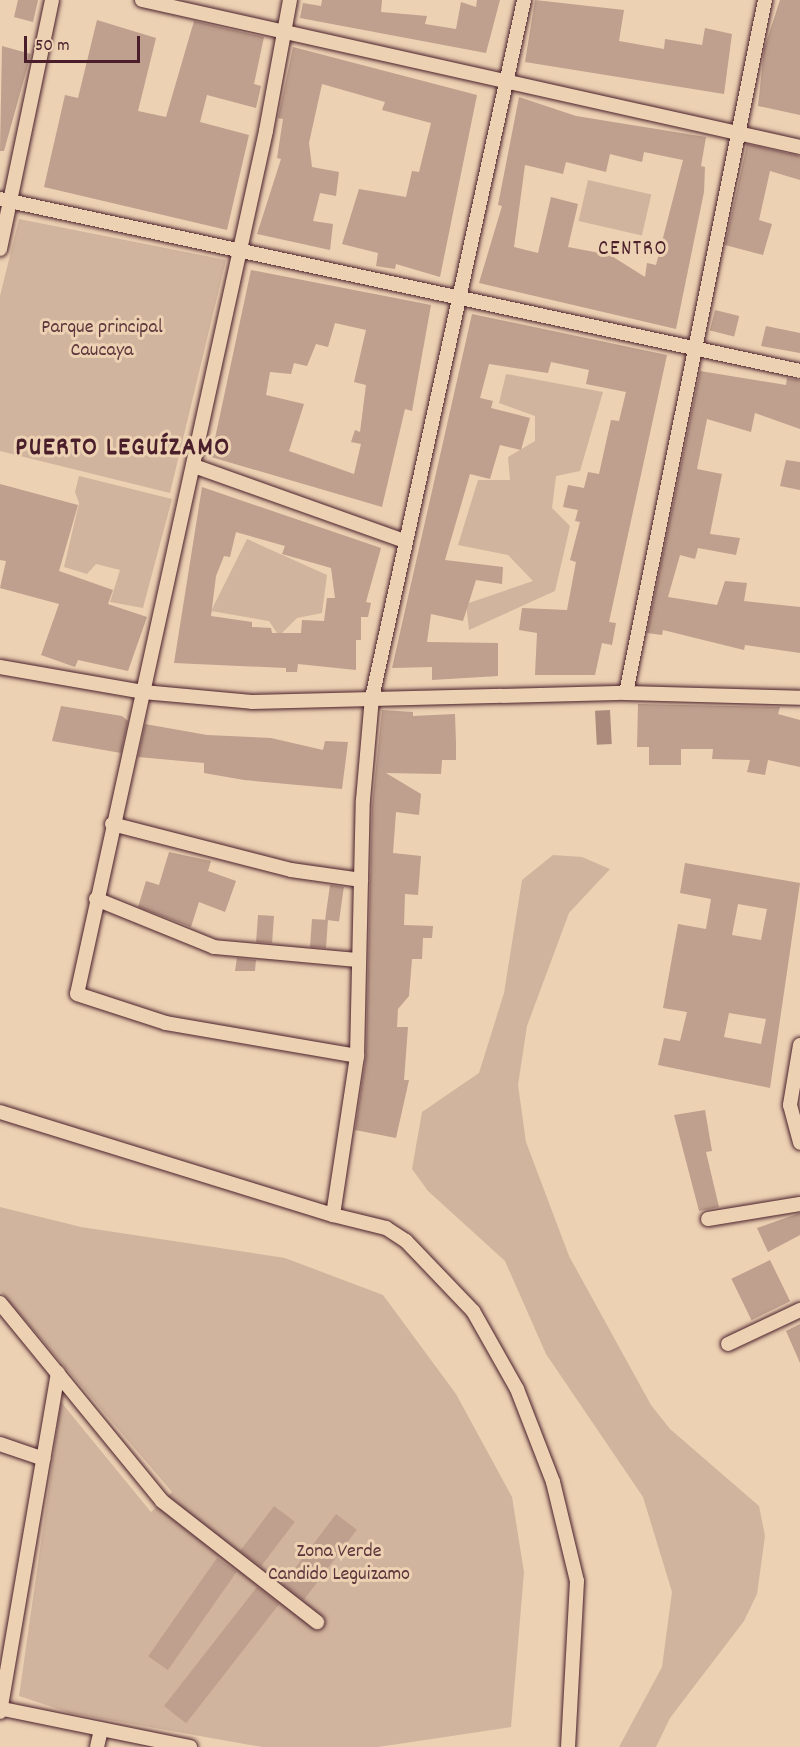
<!DOCTYPE html>
<meta charset="utf-8">
<style>
body{margin:0}
#map{position:relative;width:800px;height:1747px;overflow:hidden;background:#ecd1b3;font-family:Dekko,sans-serif}
div>[style]{position:absolute}
[style*='--x']{left:calc(var(--x)*1px);top:calc(var(--y)*1px);width:calc(var(--w)*1px);rotate:calc(var(--a)*1deg)}
.green>*{inset:0;background:#d1b49d;transform-origin:0 0}
.water>*{inset:0;background:#ac8b7d;transform-origin:0 0}
.building>*{inset:0;background:#bf9f8d;transform-origin:0 0}
.roads{filter:drop-shadow(0 0 2px #4a1f2b) drop-shadow(0 0 2px #4a1f2b)}
.street>*{height:14px;margin:-7px;padding:0 7px;transform-origin:7px;border-radius:7px;background:#ecd1b3}
span{translate:-50% -50%;white-space:nowrap;text-align:center;line-height:1.15;-webkit-text-stroke:6px #ecd1b3;paint-order:stroke}
.park-label{font-size:20px;color:#5e353c}
.neighbourhood-label{font-size:21px;color:#4a1f2b;letter-spacing:1.5px}
.district-label{font-size:26px;color:#4a1f2b;font-weight:700;letter-spacing:1.5px}
.scale{position:absolute;left:24px;top:36px;width:116px;height:27px;box-sizing:border-box;border:3px solid #4a1f2b;border-top:0;padding-left:8px;font-size:18px;line-height:21px;white-space:nowrap;color:#4a1f2b;-webkit-text-stroke:4px #ecd1b3;paint-order:stroke}
</style>
<div id="map">
<div class="green">
<i style="left:588px;top:180px;width:65px;height:42px;rotate:13deg"></i>
<i style="clip-path:polygon(19px 219px,226px 260px,170px 493px,0 451px,0 296px)"></i>
<i style="clip-path:polygon(506px 374px,603px 392px,580px 471px,556px 476px,552px 508px,570px 526px,555px 591px,469px 630px,466px 604px,533px 581px,508px 555px,458px 545px,478px 480px,510px 480px,508px 457px,535px 441px,535px 416px,499px 403px)"></i>
<i style="clip-path:polygon(79px 476px,172px 499px,143px 608px,110px 602px,120px 570px,96px 564px,87px 574px,64px 567px,79px 503px,75px 492px)"></i>
<i style="clip-path:polygon(247px 539px,327px 575px,322px 613px,297px 618px,279px 636px,269px 621px,211px 611px)"></i>
<i style="clip-path:polygon(553px 855px,582px 857px,610px 869px,569px 913px,527px 1026px,518px 1085px,526px 1142px,569px 1256px,651px 1405px,670px 1429px,759px 1506px,765px 1536px,757px 1594px,744px 1621px,670px 1718px,656px 1747px,619px 1747px,662px 1667px,672px 1592px,643px 1497px,546px 1354px,505px 1261px,428px 1191px,412px 1169px,422px 1112px,479px 1073px,504px 993px,522px 880px)"></i>
<i style="clip-path:polygon(0 1207px,81px 1227px,285px 1258px,383px 1295px,456px 1394px,512px 1497px,524px 1572px,511px 1727px,378px 1747px,262px 1747px,70px 1713px,19px 1696px,61px 1402px,151px 1512px,172px 1492px,0 1291px)"></i>
</div>
<div class="water">
<i style="left:610px;top:710px;width:34px;height:15px;rotate:87deg"></i>
</div>
<div class="building">
<i style="clip-path:polygon(18px 0,38px 0,33px 22px,14px 17px)"></i>
<i style="clip-path:polygon(322px 0,382px 0,381px 12px,427px 16px,425px 24px,456px 29px,461px 2px,476px 7px,477px 0,500px 0,486px 53px,300px 18px,303px 3px,321px 6px)"></i>
<i style="clip-path:polygon(535px 0,624px 10px,619px 41px,664px 49px,665px 39px,702px 45px,705px 28px,732px 34px,724px 94px,525px 62px)"></i>
<i style="clip-path:polygon(780px 0,800px 0,800px 115px,758px 106px,764px 49px)"></i>
<i style="clip-path:polygon(97px 20px,156px 38px,138px 111px,166px 117px,194px 21px,264px 37px,254px 84px,261px 86px,256px 108px,207px 95px,200px 122px,249px 135px,227px 230px,44px 187px,65px 95px,78px 98px)"></i>
<i style="clip-path:polygon(2px 46px,31px 54px,4px 151px,0 151px)"></i>
<i style="clip-path:polygon(293px 47px,477px 95px,440px 277px,396px 264px,395px 269px,376px 266px,378px 253px,342px 244px,359px 189px,406px 197px,412px 171px,419px 172px,431px 123px,382px 110px,385px 102px,322px 84px,309px 143px,312px 167px,339px 172px,336px 196px,320px 193px,313px 221px,333px 224px,330px 250px,257px 234px,281px 159px,277px 158px,283px 119px,278px 118px)"></i>
<i style="clip-path:polygon(evenodd,519px 97px,576px 116px,706px 137px,701px 166px,705px 167px,704px 192px,676px 329px,479px 283px,502px 206px,498px 205px,519px 97px,644px 152px,683px 160px,656px 265px,647px 263px,645px 277px,610px 255px,568px 247px,578px 204px,551px 197px,538px 253px,514px 247px,525px 165px,563px 174px,566px 162px,606px 172px,610px 154px,642px 162px,644px 152px)"></i>
<i style="clip-path:polygon(747px 144px,800px 156px,800px 180px,770px 171px,759px 220px,772px 224px,763px 255px,725px 245px)"></i>
<i style="clip-path:polygon(evenodd,251px 270px,431px 305px,412px 411px,405px 409px,382px 507px,211px 457px,251px 270px,335px 323px,366px 330px,354px 382px,366px 385px,360px 432px,355px 430px,351px 442px,361px 444px,354px 474px,289px 451px,304px 404px,266px 395px,270px 372px,291px 374px,294px 363px,307px 366px,316px 344px,328px 347px,335px 323px)"></i>
<i style="left:715px;top:310px;width:25px;height:21px;rotate:14deg"></i>
<i style="clip-path:polygon(472px 314px,667px 355px,609px 622px,616px 623px,612px 645px,602px 643px,595px 675px,535px 675px,537px 633px,519px 630px,522px 608px,567px 610px,576px 562px,570px 560px,580px 522px,575px 521px,578px 510px,563px 507px,568px 485px,584px 488px,588px 472px,599px 474px,611px 420px,619px 421px,626px 392px,586px 384px,589px 370px,551px 362px,548px 373px,489px 364px,480px 398px,493px 401px,491px 408px,530px 418px,521px 450px,500px 445px,490px 479px,470px 474px,445px 560px,503px 567px,502px 584px,476px 580px,463px 621px,431px 614px,427px 642px,498px 643px,498px 676px,432px 680px,432px 667px,392px 668px)"></i>
<i style="clip-path:polygon(766px 326px,800px 333px,800px 353px,761px 346px)"></i>
<i style="clip-path:polygon(700px 371px,786px 385px,787px 378px,800px 380px,800px 429px,755px 413px,751px 432px,707px 419px,697px 469px,722px 474px,710px 534px,740px 538px,736px 555px,698px 548px,695px 559px,680px 555px,668px 597px,717px 605px,725px 581px,747px 583px,744px 601px,800px 607px,800px 653px,745px 645px,744px 650px,663px 630px,662px 635px,647px 633px)"></i>
<i style="clip-path:polygon(786px 460px,800px 462px,800px 490px,780px 486px)"></i>
<i style="clip-path:polygon(0 484px,78px 505px,59px 571px,113px 590px,108px 604px,147px 617px,128px 671px,78px 660px,75px 667px,41px 655px,59px 604px,0 588px,6px 561px,0 560px)"></i>
<i style="clip-path:polygon(evenodd,202px 487px,381px 548px,366px 602px,371px 603px,368px 617px,361px 617px,361px 640px,356px 640px,356px 670px,298px 664px,297px 672px,286px 672px,286px 668px,174px 663px,202px 487px,236px 532px,285px 546px,282px 554px,331px 568px,335px 598px,327px 598px,324px 621px,302px 620px,301px 633px,272px 633px,271px 628px,252px 627px,252px 622px,211px 616px,216px 576px,224px 556px,230px 557px,236px 532px)"></i>
<i style="clip-path:polygon(638px 704px,780px 707px,778px 714px,800px 720px,800px 767px,768px 760px,765px 775px,747px 772px,750px 760px,712px 759px,713px 749px,681px 749px,681px 765px,649px 765px,649px 747px,637px 747px)"></i>
<i style="clip-path:polygon(61px 706px,122px 716px,128px 721px,121px 753px,52px 741px)"></i>
<i style="clip-path:polygon(382px 710px,413px 712px,413px 716px,455px 714px,456px 743px,456px 760px,442px 760px,441px 774px,386px 773px,421px 794px,419px 815px,396px 812px,393px 853px,421px 856px,418px 895px,405px 894px,404px 925px,433px 926px,432px 938px,423px 938px,422px 959px,412px 959px,409px 996px,398px 1009px,397px 1027px,408px 1027px,404px 1080px,409px 1080px,396px 1138px,355px 1130px,366px 1056px,372px 806px)"></i>
<i style="clip-path:polygon(145px 724px,207px 735px,271px 738px,323px 750px,325px 741px,348px 742px,342px 789px,244px 780px,204px 773px,204px 763px,138px 757px)"></i>
<i style="clip-path:polygon(169px 852px,211px 861px,208px 871px,236px 881px,225px 912px,199px 902px,191px 927px,138px 907px,146px 881px,159px 885px)"></i>
<i style="clip-path:polygon(evenodd,685px 863px,800px 883px,770px 1088px,658px 1065px,664px 1038px,680px 1041px,687px 1012px,663px 1008px,678px 924px,706px 929px,711px 899px,680px 893px,685px 863px,738px 904px,767px 909px,761px 940px,732px 935px,738px 904px,685px 863px,729px 1013px,766px 1019px,761px 1044px,724px 1037px,729px 1013px)"></i>
<i style="left:330px;top:885px;width:14px;height:35px;rotate:8deg"></i>
<i style="left:258px;top:915px;width:16px;height:27px;rotate:4deg"></i>
<i style="left:312px;top:919px;width:16px;height:28px;rotate:4deg"></i>
<i style="clip-path:polygon(237px 958px,256px 960px,255px 971px,235px 971px)"></i>
<i style="clip-path:polygon(705px 1110px,712px 1151px,706px 1152px,719px 1207px,699px 1211px,674px 1115px)"></i>
<i style="clip-path:polygon(800px 1213px,800px 1235px,768px 1252px,757px 1228px)"></i>
<i style="left:770px;top:1260px;width:46px;height:43px;rotate:64deg"></i>
<i style="clip-path:polygon(800px 1324px,800px 1363px,786px 1331px)"></i>
<i style="left:274px;top:1506px;width:26px;height:56px;rotate:37deg"></i>
<i style="left:336px;top:1514px;width:26px;height:88px;rotate:37deg"></i>
<i style="left:217px;top:1558px;width:24px;height:120px;rotate:35deg"></i>
<i style="left:257px;top:1587px;width:28px;height:151px;rotate:38deg"></i>
</div>
<div class="roads">
<div class="street">
<i style="--x:142;--y:0;--w:674;--a:12.59"></i>
<i style="--x:290;--y:0;--w:133;--a:100.4"></i>
<i style="--x:266;--y:131;--w:883;--a:102.35"></i>
<i style="--x:77;--y:994;--w:94;--a:18"></i>
<i style="--x:166;--y:1023;--w:194;--a:9.8"></i>
<i style="--x:0;--y:199;--w:818;--a:12.13"></i>
<i style="--x:0;--y:249;--w:254;--a:-78.2"></i>
<i style="--x:194;--y:466;--w:221;--a:19.6"></i>
<i style="--x:0;--y:667;--w:145;--a:9.9"></i>
<i style="--x:143;--y:692;--w:109;--a:5.2"></i>
<i style="--x:252;--y:702;--w:374;--a:-1.4"></i>
<i style="--x:626;--y:693;--w:174;--a:1.6"></i>
<i style="--x:626;--y:693;--w:707;--a:-78.66"></i>
<i style="--x:112;--y:824;--w:185;--a:14.4"></i>
<i style="--x:291;--y:870;--w:71;--a:8.1"></i>
<i style="--x:96;--y:899;--w:127;--a:22.1"></i>
<i style="--x:214;--y:947;--w:145;--a:5.2"></i>
<i style="--x:800;--y:1045;--w:61;--a:99.5"></i>
<i style="--x:790;--y:1105;--w:39;--a:75"></i>
<i style="--x:0;--y:1112;--w:349;--a:17.2"></i>
<i style="--x:333;--y:1215;--w:161;--a:-81.4"></i>
<i style="--x:357;--y:1056;--w:256;--a:-88.7"></i>
<i style="--x:363;--y:800;--w:102;--a:-85"></i>
<i style="--x:372;--y:698;--w:714;--a:-77.71"></i>
<i style="--x:333;--y:1215;--w:55;--a:13.8"></i>
<i style="--x:386;--y:1228;--w:24;--a:33"></i>
<i style="--x:406;--y:1241;--w:97;--a:46.3"></i>
<i style="--x:473;--y:1311;--w:90;--a:60.6"></i>
<i style="--x:517;--y:1389;--w:100;--a:68.8"></i>
<i style="--x:553;--y:1482;--w:102;--a:76.4"></i>
<i style="--x:577;--y:1581;--w:166;--a:93.1"></i>
<i style="--x:708;--y:1219;--w:93;--a:-9.3"></i>
<i style="--x:0;--y:1303;--w:256;--a:50.7"></i>
<i style="--x:162;--y:1501;--w:197;--a:38"></i>
<i style="--x:728;--y:1344;--w:80;--a:-25.3"></i>
<i style="--x:0;--y:1444;--w:46;--a:18.8"></i>
<i style="--x:3;--y:1709;--w:191;--a:11.5"></i>
<i style="--x:0;--y:1712;--w:344;--a:-80.3"></i>
<i style="--x:97;--y:1747;--w:18;--a:-77"></i>
</div>
</div>
<div class="park-label">
<span style="left:102px;top:340px">Parque principal<br>Caucaya</span>
<span style="left:339px;top:1564px">Zona Verde<br>Candido Leguizamo</span>
</div>
<div class="neighbourhood-label">
<span style="left:633px;top:250px">CENTRO</span>
</div>
<div class="district-label">
<span style="left:123px;top:449px">PUERTO LEGUÍZAMO</span>
</div>
<div class="scale">50 m</div>
</div>
